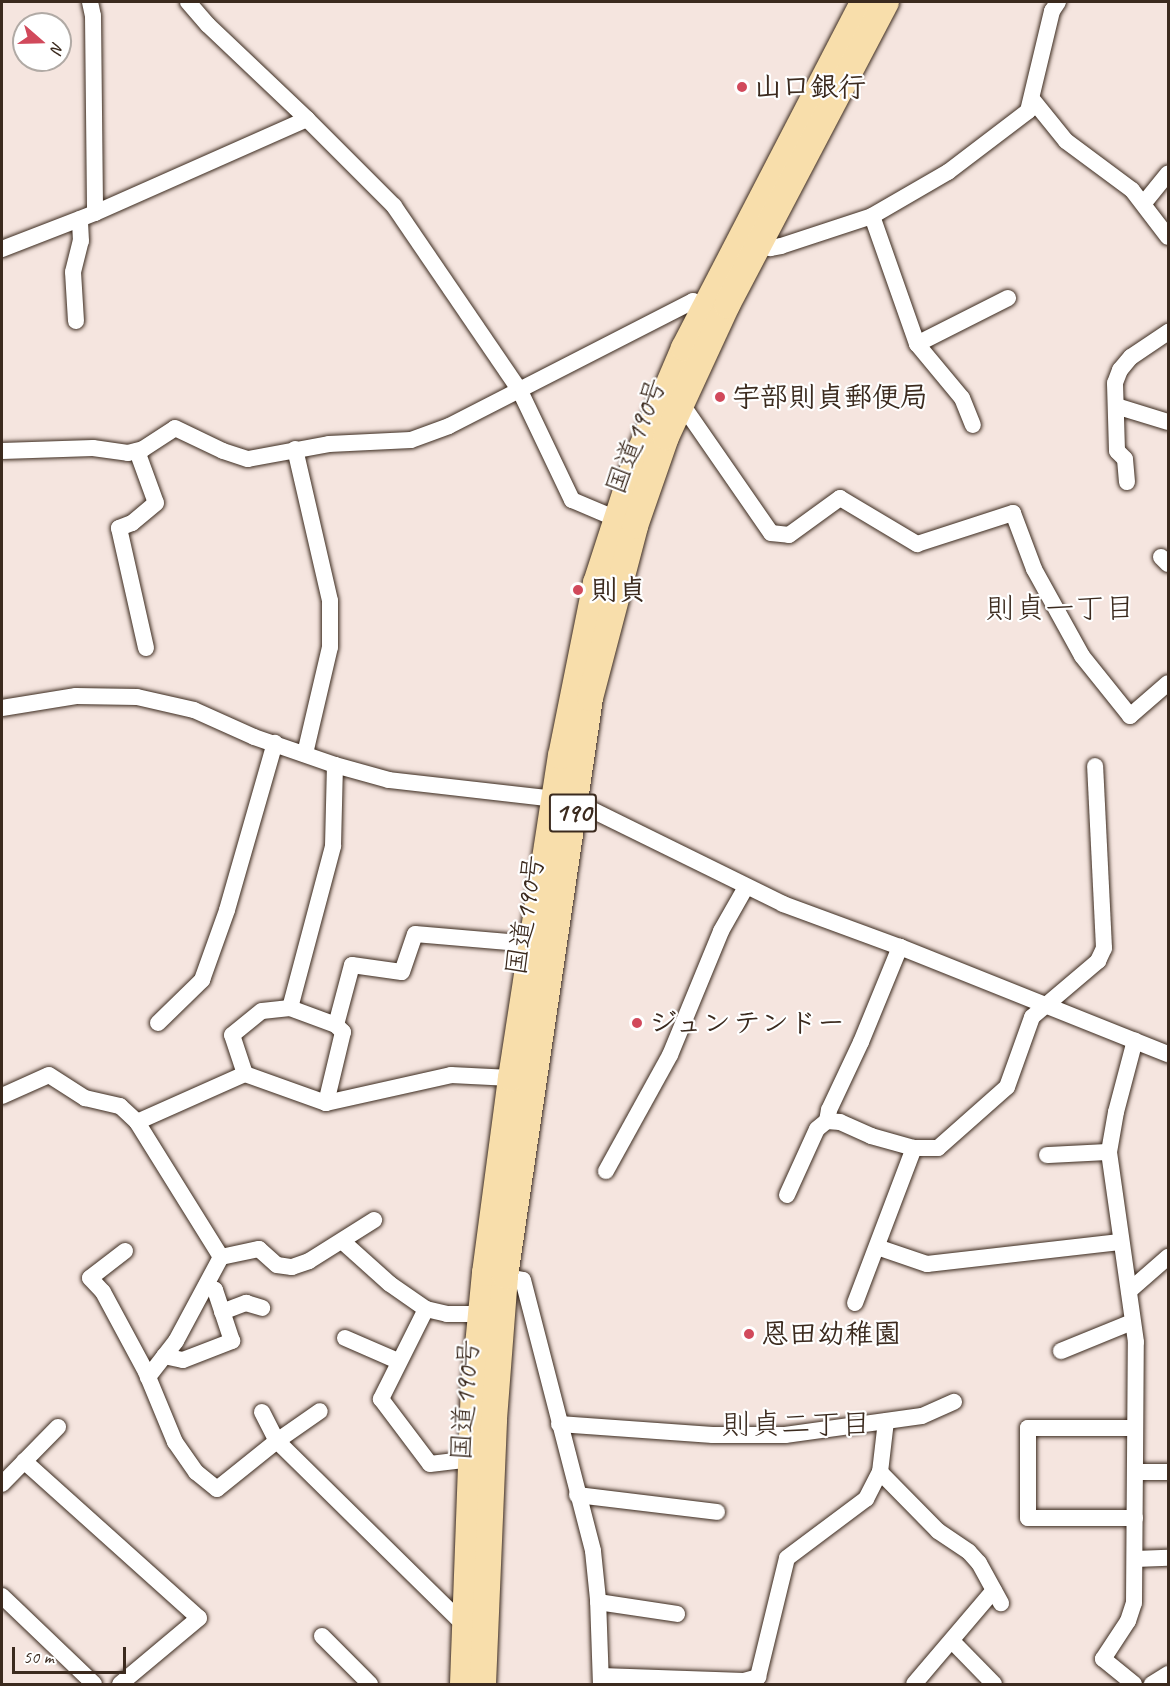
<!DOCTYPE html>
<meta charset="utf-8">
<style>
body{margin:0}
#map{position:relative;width:1170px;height:1686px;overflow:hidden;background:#f5e5df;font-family:Caveat,"Klee One",sans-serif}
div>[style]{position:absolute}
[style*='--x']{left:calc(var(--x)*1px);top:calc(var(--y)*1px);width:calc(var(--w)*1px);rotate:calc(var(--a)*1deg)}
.roads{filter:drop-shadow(0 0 2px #3b2a1e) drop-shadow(0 0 2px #3b2a1e)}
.minor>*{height:16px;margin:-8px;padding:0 8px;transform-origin:8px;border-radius:8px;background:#fff}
.highway>*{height:26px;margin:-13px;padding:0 13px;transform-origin:13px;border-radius:13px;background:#f8deab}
.dots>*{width:16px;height:16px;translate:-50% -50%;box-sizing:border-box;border:3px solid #fff;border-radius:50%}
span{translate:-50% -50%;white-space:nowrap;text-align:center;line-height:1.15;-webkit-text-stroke:4.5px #fff;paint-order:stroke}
.shield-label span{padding:2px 4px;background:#fff;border:2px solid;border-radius:4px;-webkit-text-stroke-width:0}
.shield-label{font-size:27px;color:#3b2a1e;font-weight:700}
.poi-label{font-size:28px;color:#3b2a1e;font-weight:700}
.left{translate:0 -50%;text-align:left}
.street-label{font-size:28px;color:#3b2a1e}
.neighbourhood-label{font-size:30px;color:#3b2a1e}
.frame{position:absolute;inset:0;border:3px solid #3b2a1e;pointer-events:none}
.north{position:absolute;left:12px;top:12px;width:60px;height:60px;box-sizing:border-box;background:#fff;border:2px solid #b1aaa5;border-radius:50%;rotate:110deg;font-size:16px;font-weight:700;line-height:24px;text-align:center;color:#3b2a1e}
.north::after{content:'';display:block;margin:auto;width:21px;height:27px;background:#d1495b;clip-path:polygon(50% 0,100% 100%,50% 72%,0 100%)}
.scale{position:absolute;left:12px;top:1647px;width:114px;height:27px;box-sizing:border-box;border:3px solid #3b2a1e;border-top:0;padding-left:8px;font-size:18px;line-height:21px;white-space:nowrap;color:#3b2a1e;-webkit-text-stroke:4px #fff;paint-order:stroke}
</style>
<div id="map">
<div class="roads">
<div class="minor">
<i style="--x:90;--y:2;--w:14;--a:78"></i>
<i style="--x:93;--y:16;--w:197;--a:89.4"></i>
<i style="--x:188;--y:2;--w:30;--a:49"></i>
<i style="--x:208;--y:25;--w:137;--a:43.5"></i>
<i style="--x:307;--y:119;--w:123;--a:45"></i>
<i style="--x:394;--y:206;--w:224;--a:55.7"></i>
<i style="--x:520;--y:391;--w:121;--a:64.5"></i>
<i style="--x:572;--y:500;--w:56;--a:22.9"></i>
<i style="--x:1032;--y:99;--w:54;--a:51"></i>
<i style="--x:1066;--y:141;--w:82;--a:36.6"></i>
<i style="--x:1132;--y:190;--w:59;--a:52.5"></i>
<i style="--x:1144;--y:203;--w:38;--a:-51"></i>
<i style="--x:872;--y:216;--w:136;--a:70.6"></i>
<i style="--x:917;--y:344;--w:70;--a:50.2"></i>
<i style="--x:962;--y:398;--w:29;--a:68"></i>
<i style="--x:750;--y:242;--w:21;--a:17"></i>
<i style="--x:770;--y:248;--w:11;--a:-10"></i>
<i style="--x:781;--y:246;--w:96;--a:-18.2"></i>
<i style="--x:872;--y:216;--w:88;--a:-30.1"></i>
<i style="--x:948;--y:172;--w:101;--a:-37.3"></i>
<i style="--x:1028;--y:111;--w:103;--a:-76.5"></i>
<i style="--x:1052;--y:11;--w:11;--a:-56"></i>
<i style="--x:2;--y:249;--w:100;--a:-21.2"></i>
<i style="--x:95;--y:213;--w:232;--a:-23.9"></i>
<i style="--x:76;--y:321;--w:49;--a:-93.5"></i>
<i style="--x:73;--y:272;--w:32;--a:-76"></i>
<i style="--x:81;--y:241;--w:22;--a:-93"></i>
<i style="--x:917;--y:344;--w:102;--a:-26.8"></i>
<i style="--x:681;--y:403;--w:158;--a:55.3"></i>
<i style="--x:771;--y:533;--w:18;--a:6"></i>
<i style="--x:789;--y:535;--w:63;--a:-36"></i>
<i style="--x:840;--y:498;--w:90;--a:30.9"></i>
<i style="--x:917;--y:544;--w:101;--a:-17.9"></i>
<i style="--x:1013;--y:513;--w:60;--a:69.4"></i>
<i style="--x:1034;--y:569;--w:99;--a:61.1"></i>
<i style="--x:1082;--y:656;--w:77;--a:51.3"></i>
<i style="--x:1130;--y:716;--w:50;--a:-41"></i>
<i style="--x:1116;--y:406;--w:54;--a:17.1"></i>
<i style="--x:295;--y:449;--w:156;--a:77"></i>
<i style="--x:330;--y:601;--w:46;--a:90"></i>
<i style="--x:330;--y:647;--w:110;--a:103.2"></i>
<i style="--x:2;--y:451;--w:91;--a:-1.9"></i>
<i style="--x:93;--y:448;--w:35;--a:8"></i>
<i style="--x:128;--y:453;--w:16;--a:-15"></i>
<i style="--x:143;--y:449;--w:38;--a:-33"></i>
<i style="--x:175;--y:428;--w:53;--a:25.6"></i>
<i style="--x:223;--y:451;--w:26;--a:18"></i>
<i style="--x:248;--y:459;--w:82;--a:-10.5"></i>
<i style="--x:329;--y:444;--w:82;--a:-2.8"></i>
<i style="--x:411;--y:440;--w:40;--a:-20.2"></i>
<i style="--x:449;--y:426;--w:274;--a:-27.1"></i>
<i style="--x:693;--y:301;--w:12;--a:20"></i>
<i style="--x:137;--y:451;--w:55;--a:69.9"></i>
<i style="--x:156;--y:503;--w:31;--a:140"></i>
<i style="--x:132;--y:523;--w:14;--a:159"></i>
<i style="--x:119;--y:528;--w:123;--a:77.3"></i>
<i style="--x:1127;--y:482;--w:23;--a:-95"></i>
<i style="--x:1125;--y:459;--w:11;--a:-135"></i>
<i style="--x:1117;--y:451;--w:68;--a:-91.7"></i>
<i style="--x:1115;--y:383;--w:14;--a:-69"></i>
<i style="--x:1120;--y:370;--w:17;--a:-50"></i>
<i style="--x:1131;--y:357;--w:45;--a:-34"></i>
<i style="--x:1161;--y:557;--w:10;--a:45"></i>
<i style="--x:2;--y:708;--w:75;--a:-9.2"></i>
<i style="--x:76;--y:696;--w:61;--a:0.9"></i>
<i style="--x:137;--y:697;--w:58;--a:12.8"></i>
<i style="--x:194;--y:710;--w:66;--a:24.2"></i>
<i style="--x:254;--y:737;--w:86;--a:19.1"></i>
<i style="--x:335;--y:765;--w:56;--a:15.5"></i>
<i style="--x:389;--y:780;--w:186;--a:6.5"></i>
<i style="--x:574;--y:801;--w:233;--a:26.2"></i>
<i style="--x:783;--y:904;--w:125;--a:20.2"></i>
<i style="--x:900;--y:947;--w:289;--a:21.8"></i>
<i style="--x:290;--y:1008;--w:168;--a:-75.1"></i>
<i style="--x:333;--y:846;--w:81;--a:-88.6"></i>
<i style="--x:158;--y:1023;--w:62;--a:-44.3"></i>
<i style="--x:202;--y:980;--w:74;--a:-70.3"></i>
<i style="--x:227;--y:910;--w:174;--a:-74"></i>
<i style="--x:336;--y:1025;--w:62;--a:-75.1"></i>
<i style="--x:352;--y:965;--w:50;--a:8"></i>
<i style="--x:402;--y:972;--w:40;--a:-71.1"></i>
<i style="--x:415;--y:934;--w:117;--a:4.9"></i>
<i style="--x:245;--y:1074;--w:41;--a:-108.4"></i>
<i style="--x:232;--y:1035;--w:38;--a:-39"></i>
<i style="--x:262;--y:1011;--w:28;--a:-6"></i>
<i style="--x:290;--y:1008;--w:49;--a:20.3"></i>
<i style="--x:336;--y:1025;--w:10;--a:45"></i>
<i style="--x:343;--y:1032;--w:73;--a:103.5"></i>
<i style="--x:2;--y:1096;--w:51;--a:-24.1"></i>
<i style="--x:49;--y:1075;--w:43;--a:32.6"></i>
<i style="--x:85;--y:1098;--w:36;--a:13"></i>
<i style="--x:120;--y:1106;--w:23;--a:43"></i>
<i style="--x:137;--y:1122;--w:159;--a:58.1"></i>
<i style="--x:221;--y:1257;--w:95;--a:118.2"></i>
<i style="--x:176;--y:1341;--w:46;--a:127.9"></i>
<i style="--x:827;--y:1121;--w:11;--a:-80"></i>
<i style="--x:829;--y:1110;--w:75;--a:-64.8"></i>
<i style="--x:861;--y:1042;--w:103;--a:-67.7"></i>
<i style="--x:137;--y:1122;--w:118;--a:-24"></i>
<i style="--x:245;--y:1074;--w:86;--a:19.7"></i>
<i style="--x:326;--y:1103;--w:128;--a:-12.6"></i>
<i style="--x:451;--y:1075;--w:60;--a:2.9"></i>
<i style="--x:1047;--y:1155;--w:62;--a:-2.8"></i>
<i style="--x:606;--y:1171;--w:132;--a:-61.1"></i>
<i style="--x:670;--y:1055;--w:134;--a:-67.6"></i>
<i style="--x:721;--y:931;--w:51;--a:-60.4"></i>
<i style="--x:787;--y:1195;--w:72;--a:-65.6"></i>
<i style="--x:817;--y:1129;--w:13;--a:-39"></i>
<i style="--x:827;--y:1121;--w:13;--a:4"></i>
<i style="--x:840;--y:1122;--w:34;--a:24"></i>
<i style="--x:871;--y:1136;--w:45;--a:15.6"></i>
<i style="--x:342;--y:1241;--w:64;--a:41.9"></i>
<i style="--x:390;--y:1284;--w:44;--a:34.8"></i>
<i style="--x:426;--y:1309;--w:22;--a:13"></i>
<i style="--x:447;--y:1314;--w:34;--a:0"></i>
<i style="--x:877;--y:1247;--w:53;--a:18.8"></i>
<i style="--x:927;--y:1264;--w:194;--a:-6.5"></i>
<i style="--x:125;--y:1251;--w:44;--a:142.4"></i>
<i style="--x:90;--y:1278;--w:19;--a:47"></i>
<i style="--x:103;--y:1292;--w:91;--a:61.7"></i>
<i style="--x:146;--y:1372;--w:76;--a:67.5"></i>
<i style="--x:175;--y:1442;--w:37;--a:55"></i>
<i style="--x:196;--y:1472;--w:27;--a:39"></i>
<i style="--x:217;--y:1489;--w:77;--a:-38.7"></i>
<i style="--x:277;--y:1441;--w:265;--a:44.5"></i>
<i style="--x:221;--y:1257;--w:39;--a:-12"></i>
<i style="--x:259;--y:1249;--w:24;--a:42"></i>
<i style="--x:277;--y:1265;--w:15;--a:8"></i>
<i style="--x:292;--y:1267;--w:18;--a:-19"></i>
<i style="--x:309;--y:1261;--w:77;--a:-32.2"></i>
<i style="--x:495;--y:1275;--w:28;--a:10"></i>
<i style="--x:523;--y:1280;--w:280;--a:75.5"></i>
<i style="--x:593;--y:1551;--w:48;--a:84.1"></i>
<i style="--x:598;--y:1599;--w:85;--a:88"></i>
<i style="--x:1129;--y:1291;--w:52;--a:-41.1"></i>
<i style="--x:855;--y:1303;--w:166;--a:-69.2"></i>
<i style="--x:914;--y:1148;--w:24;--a:0"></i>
<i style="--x:938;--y:1148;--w:92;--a:-41.5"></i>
<i style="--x:1007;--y:1087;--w:74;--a:-70.3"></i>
<i style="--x:1032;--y:1017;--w:87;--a:-40.3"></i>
<i style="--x:1098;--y:961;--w:14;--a:-65"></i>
<i style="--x:1104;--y:948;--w:182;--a:-92.8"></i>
<i style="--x:426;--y:1309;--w:101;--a:116.6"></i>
<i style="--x:381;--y:1399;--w:81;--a:53"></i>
<i style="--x:430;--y:1464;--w:42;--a:-6.8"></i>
<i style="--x:222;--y:1312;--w:26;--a:-21"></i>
<i style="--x:246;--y:1303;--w:17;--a:17"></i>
<i style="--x:345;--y:1338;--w:58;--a:23.5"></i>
<i style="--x:1061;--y:1351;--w:77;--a:-22.2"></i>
<i style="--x:164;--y:1356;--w:19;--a:12"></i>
<i style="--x:183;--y:1360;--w:53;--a:-21.2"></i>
<i style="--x:232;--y:1341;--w:54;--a:-108.4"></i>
<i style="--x:215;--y:1290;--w:10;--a:-151"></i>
<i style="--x:262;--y:1412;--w:33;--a:63"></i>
<i style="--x:277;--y:1441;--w:52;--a:-34.9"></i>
<i style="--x:559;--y:1424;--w:154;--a:4.1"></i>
<i style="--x:713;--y:1435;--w:72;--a:0"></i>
<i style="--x:785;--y:1435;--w:138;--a:-7.9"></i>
<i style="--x:922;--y:1416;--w:35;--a:-24"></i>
<i style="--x:24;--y:1461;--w:235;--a:41.9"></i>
<i style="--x:199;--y:1618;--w:103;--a:140.1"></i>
<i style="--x:880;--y:1472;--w:83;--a:45.5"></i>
<i style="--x:938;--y:1531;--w:37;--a:34"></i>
<i style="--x:969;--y:1552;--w:15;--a:48"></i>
<i style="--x:979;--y:1563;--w:46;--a:61.2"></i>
<i style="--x:1135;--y:1472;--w:33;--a:0"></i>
<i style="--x:2;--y:1484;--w:80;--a:-45.5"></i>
<i style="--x:577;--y:1495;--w:141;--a:6.9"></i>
<i style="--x:1135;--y:1518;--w:107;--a:180"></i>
<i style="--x:1028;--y:1518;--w:90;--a:-90"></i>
<i style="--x:1028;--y:1428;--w:107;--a:0"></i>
<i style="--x:1135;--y:1559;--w:33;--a:-2"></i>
<i style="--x:2;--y:1596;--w:127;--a:43.7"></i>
<i style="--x:598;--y:1602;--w:80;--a:8.6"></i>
<i style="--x:322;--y:1636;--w:68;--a:45"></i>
<i style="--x:952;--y:1641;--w:60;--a:45.7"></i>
<i style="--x:601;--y:1676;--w:143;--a:2"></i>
<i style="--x:744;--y:1681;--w:15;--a:-16"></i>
<i style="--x:758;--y:1677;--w:122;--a:-76.3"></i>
<i style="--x:787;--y:1558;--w:99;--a:-36.8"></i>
<i style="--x:866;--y:1499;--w:30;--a:-63"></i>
<i style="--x:880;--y:1472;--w:51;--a:-83.3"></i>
<i style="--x:914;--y:1684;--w:123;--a:-49.6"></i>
<i style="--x:1134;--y:1684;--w:40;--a:-141"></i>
<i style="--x:1103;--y:1659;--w:45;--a:-56.7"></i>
<i style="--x:1128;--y:1621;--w:19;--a:-72"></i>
<i style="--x:1134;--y:1603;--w:261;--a:-89.6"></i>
<i style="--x:1136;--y:1342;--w:192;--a:-98.1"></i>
<i style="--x:1109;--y:1152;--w:41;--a:-80.1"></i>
<i style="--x:1116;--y:1112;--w:74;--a:-75.2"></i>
<i style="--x:1152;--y:1684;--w:19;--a:-32"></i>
</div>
<div class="highway">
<i style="--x:463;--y:1684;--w:297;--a:-87.9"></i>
<i style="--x:474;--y:1387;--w:115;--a:-84.5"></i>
<i style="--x:485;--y:1273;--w:197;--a:-82.4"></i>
<i style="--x:511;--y:1078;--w:326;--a:-81.2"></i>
<i style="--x:561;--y:756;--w:177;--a:-78.6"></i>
<i style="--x:596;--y:583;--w:126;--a:-72"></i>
<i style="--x:635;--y:463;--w:125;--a:-66.9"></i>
<i style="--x:684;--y:348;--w:390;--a:-62.6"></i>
<i style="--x:483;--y:1684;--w:265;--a:-87.6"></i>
<i style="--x:494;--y:1419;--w:143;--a:-85.6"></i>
<i style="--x:505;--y:1276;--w:584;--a:-81.63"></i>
<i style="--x:590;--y:698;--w:178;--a:-75.3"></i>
<i style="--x:635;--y:526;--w:94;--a:-70.8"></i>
<i style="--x:666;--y:437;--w:145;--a:-65.2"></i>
<i style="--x:727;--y:305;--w:342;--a:-62.3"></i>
</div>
</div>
<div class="dots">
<i style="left:742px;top:87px;background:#d1495b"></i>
<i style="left:720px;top:397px;background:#d1495b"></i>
<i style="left:578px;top:590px;background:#d1495b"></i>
<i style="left:637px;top:1023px;background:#d1495b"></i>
<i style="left:749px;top:1334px;background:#d1495b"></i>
</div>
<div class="shield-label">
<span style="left:573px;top:813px">190</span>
</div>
<div class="poi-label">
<span class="left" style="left:754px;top:87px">山口銀行</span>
<span class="left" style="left:732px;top:397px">宇部則貞郵便局</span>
<span class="left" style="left:590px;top:590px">則貞</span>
<span class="left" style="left:649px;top:1023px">ジュンテンドー</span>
<span class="left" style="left:761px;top:1334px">恩田幼稚園</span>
</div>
<div class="street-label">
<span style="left:636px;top:436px;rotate:-69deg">国道190号</span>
<span style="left:525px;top:915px;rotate:-81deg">国道190号</span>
<span style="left:465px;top:1400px;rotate:-86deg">国道190号</span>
</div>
<div class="neighbourhood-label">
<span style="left:1060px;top:608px">則貞一丁目</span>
<span style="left:796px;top:1424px">則貞二丁目</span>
</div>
<div class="frame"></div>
<div class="north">N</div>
<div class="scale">50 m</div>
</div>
